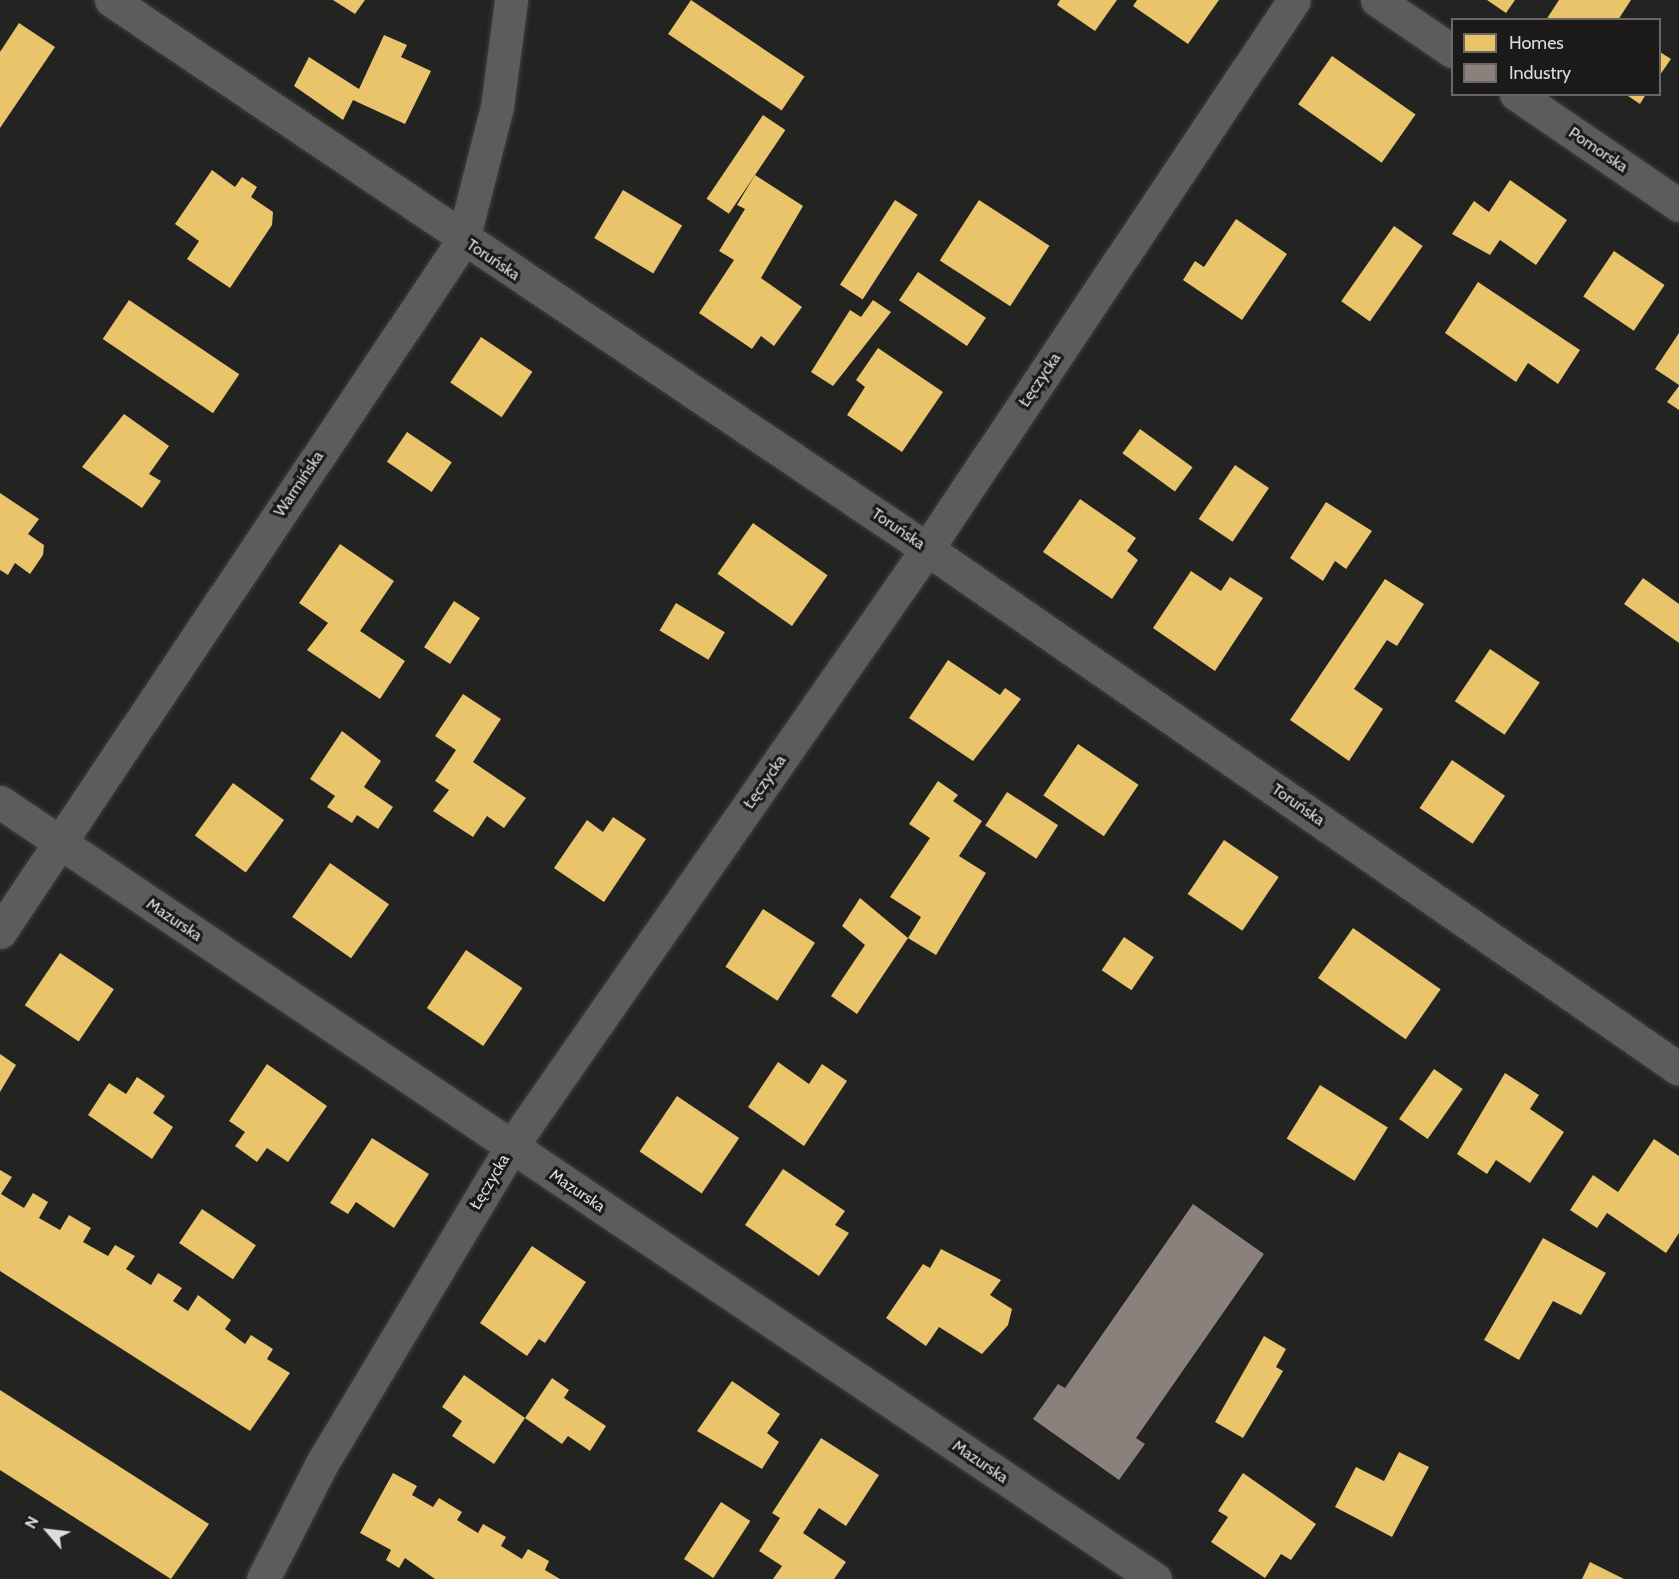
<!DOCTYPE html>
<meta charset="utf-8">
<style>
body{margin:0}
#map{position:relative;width:1679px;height:1579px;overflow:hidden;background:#232322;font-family:Cabin,sans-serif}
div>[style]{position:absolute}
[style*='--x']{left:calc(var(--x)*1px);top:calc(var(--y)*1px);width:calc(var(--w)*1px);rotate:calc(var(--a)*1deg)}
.homes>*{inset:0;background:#e9c46a;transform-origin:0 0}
.industry>*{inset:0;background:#8a817c}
.roads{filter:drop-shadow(0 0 2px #3f3f3d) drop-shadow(0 0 2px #3f3f3d)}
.minor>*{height:33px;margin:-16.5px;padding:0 16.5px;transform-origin:16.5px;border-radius:16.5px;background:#5d5c5b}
span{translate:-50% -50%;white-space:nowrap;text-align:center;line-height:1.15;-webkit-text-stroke:6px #1b1a18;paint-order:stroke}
.street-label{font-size:16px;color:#dedddb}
.legend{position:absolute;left:1451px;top:18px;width:210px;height:78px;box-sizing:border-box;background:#1b1a18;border:2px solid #696866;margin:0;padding:8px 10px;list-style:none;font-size:18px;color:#dedddb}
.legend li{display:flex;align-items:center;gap:12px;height:30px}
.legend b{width:30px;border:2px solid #696866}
.north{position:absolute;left:18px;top:1501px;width:60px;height:60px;-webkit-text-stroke:4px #1b1a18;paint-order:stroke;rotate:298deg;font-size:16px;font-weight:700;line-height:24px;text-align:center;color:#dedddb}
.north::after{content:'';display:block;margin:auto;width:21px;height:27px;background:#dedddb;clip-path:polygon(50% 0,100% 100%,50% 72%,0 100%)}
</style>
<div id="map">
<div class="homes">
<i style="clip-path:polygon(333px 0,365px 0,355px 14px)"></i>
<i style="left:691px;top:0;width:137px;height:41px;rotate:34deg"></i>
<i style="clip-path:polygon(1060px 0,1117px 0,1095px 31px,1057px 5px)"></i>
<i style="clip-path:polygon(1137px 0,1219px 0,1188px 44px,1133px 6px)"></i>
<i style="clip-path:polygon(1487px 0,1515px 0,1506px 13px)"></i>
<i style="clip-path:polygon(1559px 0,1631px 0,1618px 20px,1546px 20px)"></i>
<i style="clip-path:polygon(19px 23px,55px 47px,0 128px,0 52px)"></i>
<i style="clip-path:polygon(384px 35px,407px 45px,401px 57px,431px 71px,405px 124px,353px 100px,343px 120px,294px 86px,309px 57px,359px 89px)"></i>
<i style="clip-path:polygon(1660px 52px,1671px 59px,1660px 75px)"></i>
<i style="left:1332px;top:56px;width:102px;height:59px;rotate:35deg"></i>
<i style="clip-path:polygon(1625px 94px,1646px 94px,1640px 104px)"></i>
<i style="left:763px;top:115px;width:27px;height:101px;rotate:34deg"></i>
<i style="clip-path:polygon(212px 170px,235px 187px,242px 177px,257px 187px,251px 197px,273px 212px,272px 225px,230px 288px,187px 259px,199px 241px,175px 224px)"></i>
<i style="clip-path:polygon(755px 175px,803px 206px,761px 278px,802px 307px,774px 346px,761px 336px,752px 349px,699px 313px,734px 260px,719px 251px,745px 209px,737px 205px)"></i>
<i style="clip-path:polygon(1510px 180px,1567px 220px,1536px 265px,1500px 240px,1490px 255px,1452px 234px,1474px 201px,1489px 212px)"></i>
<i style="left:623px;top:190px;width:69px;height:56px;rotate:31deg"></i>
<i style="left:895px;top:200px;width:27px;height:101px;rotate:33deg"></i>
<i style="left:979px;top:200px;width:84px;height:72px;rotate:33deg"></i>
<i style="clip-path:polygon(1236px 219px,1287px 254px,1242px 320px,1183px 280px,1195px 261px,1204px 267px)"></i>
<i style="left:1394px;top:226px;width:35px;height:92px;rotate:35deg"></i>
<i style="left:1614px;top:251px;width:61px;height:55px;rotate:34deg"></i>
<i style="left:918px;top:272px;width:82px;height:34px;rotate:34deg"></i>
<i style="clip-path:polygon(1478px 282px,1580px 350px,1558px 384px,1528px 363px,1516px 382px,1445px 333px)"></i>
<i style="left:129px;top:300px;width:133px;height:47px;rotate:34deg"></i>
<i style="clip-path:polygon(873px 300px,891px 312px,833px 386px,811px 372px,850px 310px,861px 317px)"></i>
<i style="clip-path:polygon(1679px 333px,1679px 385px,1655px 369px)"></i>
<i style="left:481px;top:337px;width:62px;height:55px;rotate:34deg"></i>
<i style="clip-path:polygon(878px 348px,943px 392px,902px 452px,847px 415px,865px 387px,856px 380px)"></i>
<i style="clip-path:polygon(1679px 386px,1679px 410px,1667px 402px)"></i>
<i style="clip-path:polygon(124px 414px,169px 446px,149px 474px,161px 481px,142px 508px,82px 467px)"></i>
<i style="left:1140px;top:429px;width:65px;height:30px;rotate:36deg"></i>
<i style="left:407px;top:432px;width:54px;height:36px;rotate:34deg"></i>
<i style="left:1235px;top:465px;width:41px;height:65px;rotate:34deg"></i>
<i style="clip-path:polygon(0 493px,39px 519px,28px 534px,44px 545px,43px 555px,30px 574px,15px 563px,8px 575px,0 570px)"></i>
<i style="clip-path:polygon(1080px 499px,1136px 538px,1127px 551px,1138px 560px,1112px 599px,1043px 552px)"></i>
<i style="clip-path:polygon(1326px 502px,1372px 531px,1346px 569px,1335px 561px,1323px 581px,1290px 558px)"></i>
<i style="left:753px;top:523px;width:91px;height:62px;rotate:35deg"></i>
<i style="clip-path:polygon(340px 544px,394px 581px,360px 631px,405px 661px,380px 699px,307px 650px,328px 623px,299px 603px)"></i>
<i style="clip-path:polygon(1191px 571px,1221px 591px,1230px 577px,1263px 598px,1215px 671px,1153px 628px)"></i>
<i style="clip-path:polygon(1643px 578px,1679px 604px,1679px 643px,1624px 604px)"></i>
<i style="clip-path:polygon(1385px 579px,1424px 604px,1397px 646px,1387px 640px,1354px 689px,1383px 709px,1349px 761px,1290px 720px)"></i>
<i style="left:454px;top:601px;width:31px;height:55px;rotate:33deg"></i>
<i style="left:676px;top:603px;width:57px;height:32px;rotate:31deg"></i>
<i style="left:1490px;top:649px;width:60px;height:63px;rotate:34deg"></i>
<i style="clip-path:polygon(948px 660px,1000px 695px,1005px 688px,1021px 699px,973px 761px,909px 718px)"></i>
<i style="clip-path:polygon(463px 694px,501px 719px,473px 762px,526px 798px,504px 828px,487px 816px,473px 837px,433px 811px,449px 790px,435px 781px,456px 750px,435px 736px)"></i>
<i style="clip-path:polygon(342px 731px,381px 761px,364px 787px,393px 807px,378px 829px,357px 815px,352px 823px,327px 807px,335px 796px,310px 779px)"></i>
<i style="left:1078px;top:744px;width:73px;height:62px;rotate:34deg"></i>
<i style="left:1452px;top:760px;width:64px;height:58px;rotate:34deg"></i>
<i style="clip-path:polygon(938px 781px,958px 795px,953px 801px,982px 821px,959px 856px,986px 873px,936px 955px,908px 938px,921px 917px,890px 897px,930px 838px,909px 824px)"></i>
<i style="left:233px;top:783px;width:63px;height:65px;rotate:36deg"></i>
<i style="left:1007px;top:792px;width:61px;height:40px;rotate:33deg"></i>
<i style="clip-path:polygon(613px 817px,646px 839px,604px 902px,554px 868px,587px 820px,603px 832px)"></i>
<i style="left:1224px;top:840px;width:66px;height:65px;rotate:34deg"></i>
<i style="left:330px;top:863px;width:72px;height:66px;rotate:35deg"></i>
<i style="clip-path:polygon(860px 898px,908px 938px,857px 1014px,831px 996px,865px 945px,842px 926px)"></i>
<i style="left:763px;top:909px;width:62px;height:69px;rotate:33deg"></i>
<i style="left:1353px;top:928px;width:107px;height:61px;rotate:35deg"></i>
<i style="left:1124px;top:937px;width:36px;height:40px;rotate:34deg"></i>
<i style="left:466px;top:950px;width:68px;height:70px;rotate:34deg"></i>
<i style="left:60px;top:953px;width:65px;height:63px;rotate:34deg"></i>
<i style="clip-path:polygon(0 1054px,16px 1065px,0 1092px)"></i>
<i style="clip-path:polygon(778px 1062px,809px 1084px,822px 1064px,847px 1081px,804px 1146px,748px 1107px)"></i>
<i style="clip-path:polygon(267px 1064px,327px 1106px,288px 1162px,267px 1148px,257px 1162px,235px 1146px,245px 1132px,229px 1121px)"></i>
<i style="left:1434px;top:1069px;width:35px;height:61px;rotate:35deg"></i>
<i style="clip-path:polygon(1505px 1073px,1539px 1095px,1530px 1109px,1564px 1132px,1530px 1183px,1496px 1160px,1487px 1174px,1457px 1154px)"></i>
<i style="clip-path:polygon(137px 1077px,165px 1096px,153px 1113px,173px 1127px,152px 1159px,88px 1115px,109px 1083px,126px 1094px)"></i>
<i style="left:1320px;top:1085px;width:80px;height:63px;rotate:32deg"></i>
<i style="left:677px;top:1096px;width:75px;height:67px;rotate:34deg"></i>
<i style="clip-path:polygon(372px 1138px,429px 1174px,394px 1228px,356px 1202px,348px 1214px,330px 1203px)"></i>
<i style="clip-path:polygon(1654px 1139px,1679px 1156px,1679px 1233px,1666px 1253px,1607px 1213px,1597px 1228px,1570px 1210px,1593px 1175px,1618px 1192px)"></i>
<i style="clip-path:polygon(783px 1169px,845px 1211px,835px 1225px,849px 1233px,819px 1276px,745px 1225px)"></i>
<i style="clip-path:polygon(0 1170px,12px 1177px,1px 1194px,24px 1208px,33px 1193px,48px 1202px,39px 1218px,60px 1230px,69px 1215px,91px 1228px,83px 1242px,108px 1256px,115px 1245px,135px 1256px,126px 1269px,151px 1285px,158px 1273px,182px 1288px,173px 1301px,188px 1311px,198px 1295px,231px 1320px,225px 1329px,245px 1344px,251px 1335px,273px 1349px,267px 1359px,290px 1373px,250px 1431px,0 1271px)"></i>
<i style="left:202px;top:1209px;width:65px;height:41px;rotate:34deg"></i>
<i style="clip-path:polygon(1543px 1238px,1606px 1273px,1581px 1315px,1553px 1301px,1519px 1360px,1484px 1340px)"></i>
<i style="clip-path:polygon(532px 1246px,586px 1282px,545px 1343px,539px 1339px,527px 1356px,480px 1323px)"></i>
<i style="clip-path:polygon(941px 1249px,1001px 1280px,990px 1295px,1012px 1309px,1008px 1325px,982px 1354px,939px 1327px,926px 1346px,886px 1318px,923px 1264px,930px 1268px)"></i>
<i style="clip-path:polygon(1264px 1336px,1286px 1349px,1276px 1367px,1283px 1371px,1243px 1438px,1215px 1422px)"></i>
<i style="clip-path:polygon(464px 1375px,525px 1418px,494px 1464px,452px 1436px,462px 1421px,442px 1407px)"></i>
<i style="clip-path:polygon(552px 1378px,569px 1390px,564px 1398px,606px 1426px,590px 1451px,568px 1436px,562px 1444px,525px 1418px)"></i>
<i style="clip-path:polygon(732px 1381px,780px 1414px,767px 1433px,779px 1442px,762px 1469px,697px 1431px)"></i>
<i style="clip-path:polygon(0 1390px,209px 1524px,171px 1579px,0 1470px)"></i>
<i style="clip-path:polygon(821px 1438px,879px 1475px,846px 1526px,819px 1508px,803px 1533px,846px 1562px,834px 1579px,773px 1579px,782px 1566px,759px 1551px,780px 1518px,772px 1513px)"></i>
<i style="clip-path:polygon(1399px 1452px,1429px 1467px,1392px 1537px,1335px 1507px,1356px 1467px,1384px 1481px)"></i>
<i style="clip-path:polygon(393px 1473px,417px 1486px,412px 1495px,433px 1507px,439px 1498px,462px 1512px,457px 1520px,478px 1533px,483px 1524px,506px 1537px,501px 1546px,522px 1559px,528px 1549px,549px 1561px,545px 1570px,560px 1579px,435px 1579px,405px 1558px,399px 1568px,386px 1560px,391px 1550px,360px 1533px)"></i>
<i style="clip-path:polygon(1243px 1473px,1316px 1524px,1291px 1560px,1281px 1554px,1265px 1578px,1211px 1542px,1228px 1517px,1218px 1511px)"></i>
<i style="left:721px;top:1502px;width:35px;height:68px;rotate:33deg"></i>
<i style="clip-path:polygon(1590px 1562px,1624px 1579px,1582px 1579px)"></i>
</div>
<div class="industry">
<i style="clip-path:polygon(1193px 1204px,1264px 1254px,1136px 1438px,1145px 1444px,1119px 1480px,1033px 1419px,1058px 1384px,1065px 1388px)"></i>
</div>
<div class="roads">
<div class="minor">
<i style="--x:111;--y:0;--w:983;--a:33.93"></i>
<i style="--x:927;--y:549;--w:914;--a:34.66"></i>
<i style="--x:1377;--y:0;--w:91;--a:34.2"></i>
<i style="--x:1516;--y:94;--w:197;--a:34.3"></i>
<i style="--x:0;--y:802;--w:1392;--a:33.93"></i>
<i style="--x:0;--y:932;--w:833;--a:-56.21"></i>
<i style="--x:463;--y:240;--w:137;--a:-75.7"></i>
<i style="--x:497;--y:107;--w:108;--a:-82.5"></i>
<i style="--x:263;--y:1579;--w:128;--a:-63"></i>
<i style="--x:321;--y:1465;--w:370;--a:-59.1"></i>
<i style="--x:511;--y:1147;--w:728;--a:-55.18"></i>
<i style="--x:927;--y:549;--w:660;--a:-56.24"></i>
</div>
</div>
<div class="street-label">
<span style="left:1598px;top:150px;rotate:34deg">Pomorska</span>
<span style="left:493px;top:260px;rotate:34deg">Toruńska</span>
<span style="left:1040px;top:380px;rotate:-56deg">Łęczycka</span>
<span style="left:299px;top:484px;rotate:-56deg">Warmińska</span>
<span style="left:898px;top:529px;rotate:34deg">Toruńska</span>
<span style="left:765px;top:782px;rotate:-55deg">Łęczycka</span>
<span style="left:1298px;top:805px;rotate:35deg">Toruńska</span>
<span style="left:174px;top:920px;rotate:34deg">Mazurska</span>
<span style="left:490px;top:1182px;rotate:-59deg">Łęczycka</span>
<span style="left:577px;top:1191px;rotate:34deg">Mazurska</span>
<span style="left:980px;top:1462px;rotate:34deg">Mazurska</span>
</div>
<ul class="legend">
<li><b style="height:16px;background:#e9c46a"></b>Homes</li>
<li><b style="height:16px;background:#8a817c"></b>Industry</li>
</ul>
<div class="north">N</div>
</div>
